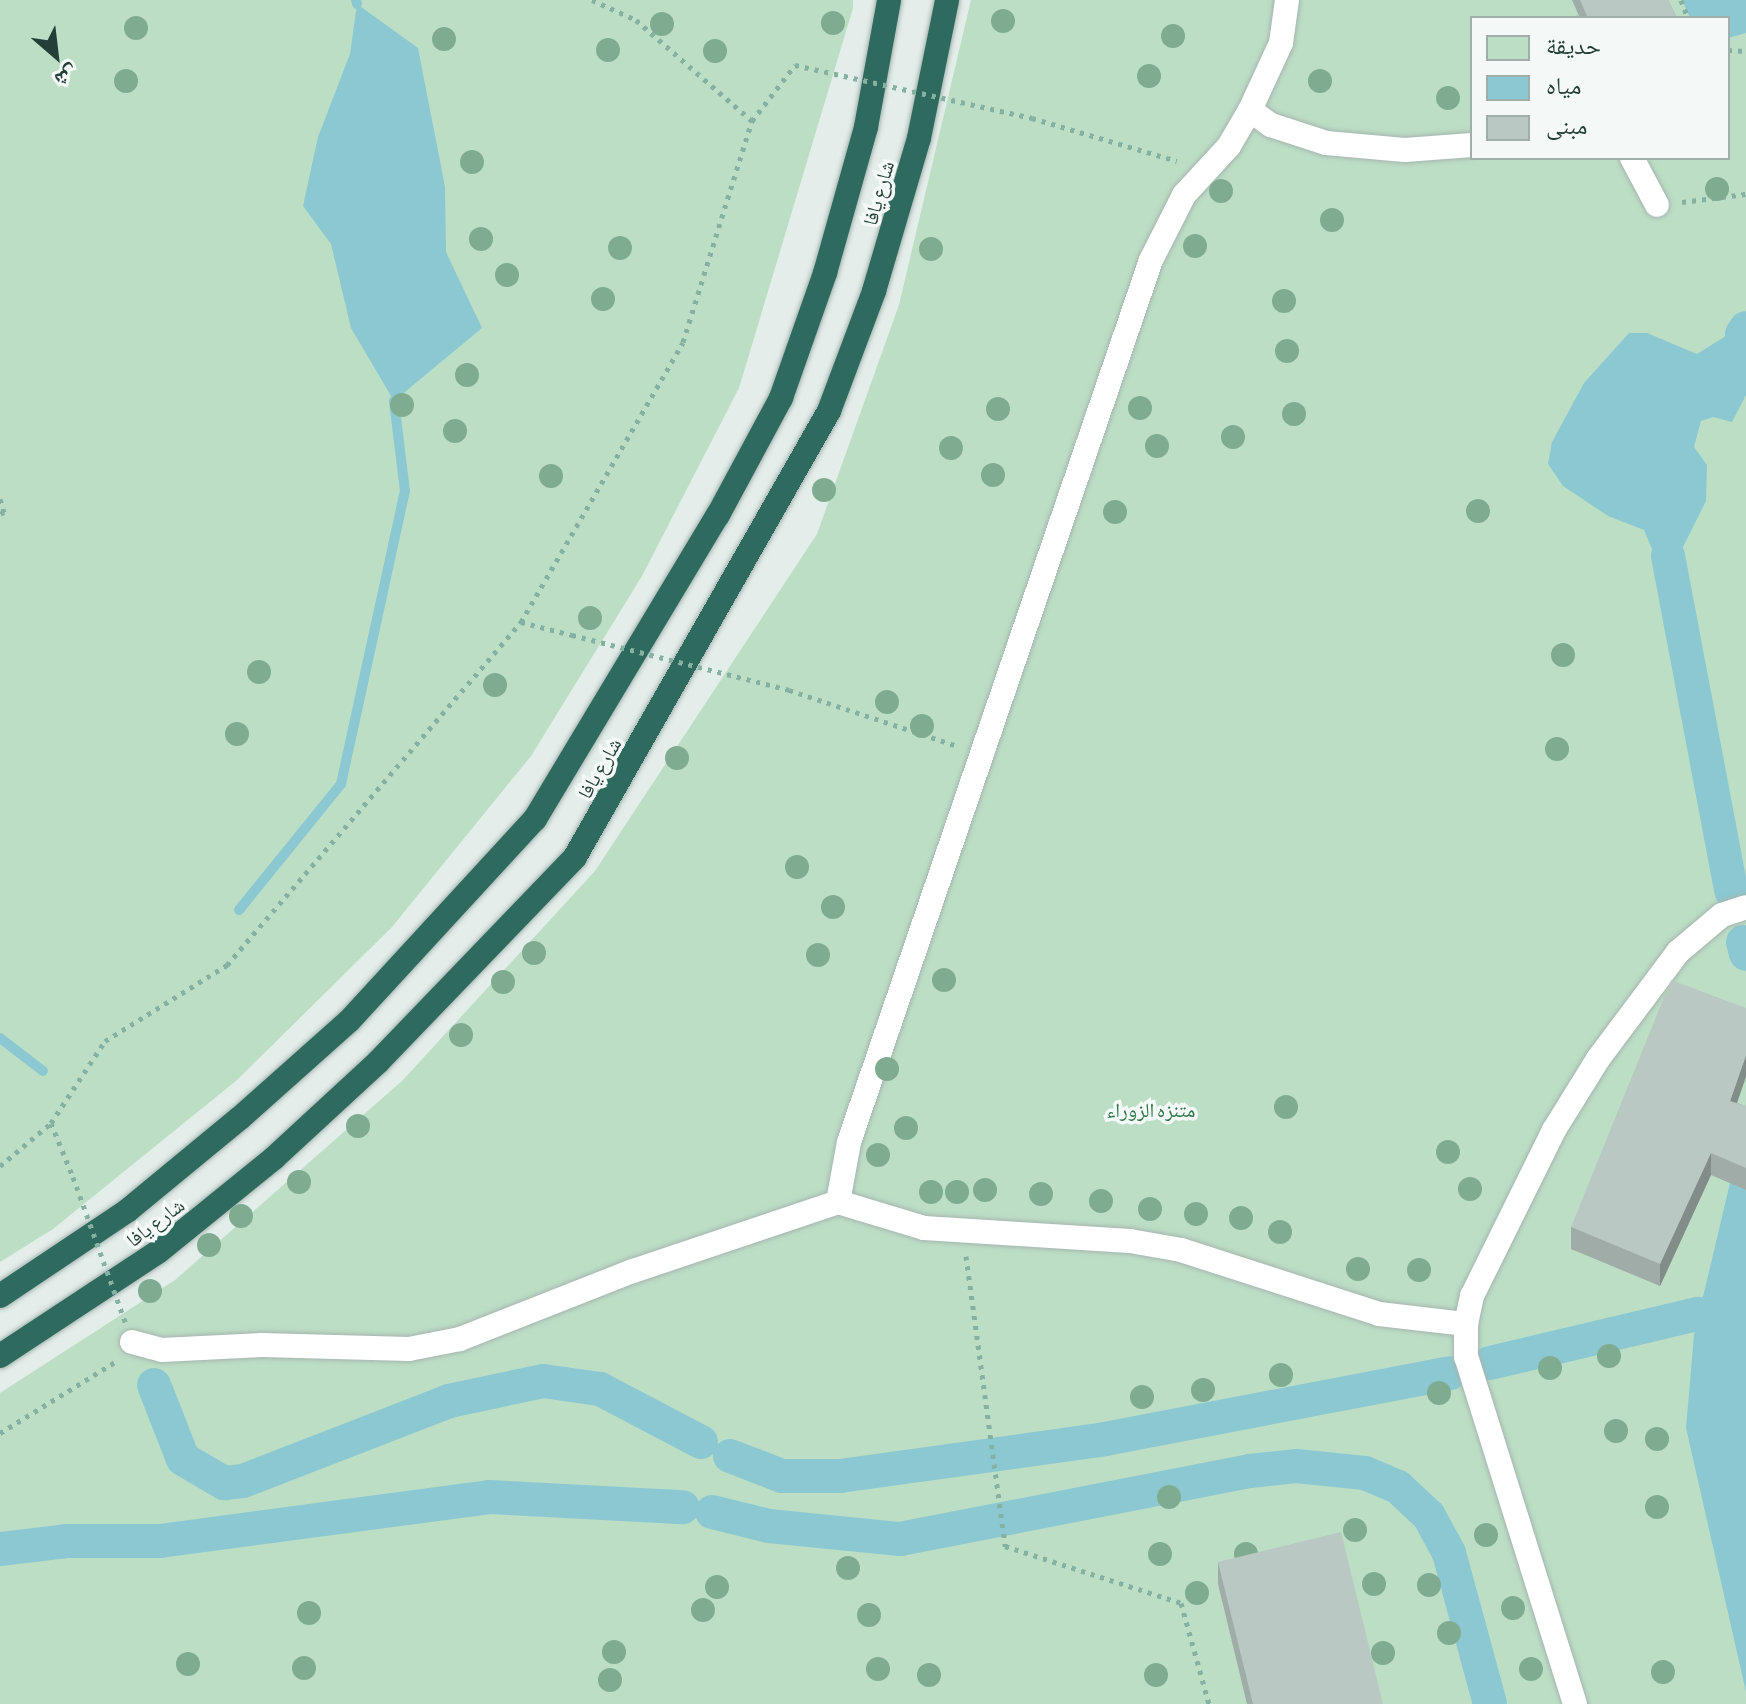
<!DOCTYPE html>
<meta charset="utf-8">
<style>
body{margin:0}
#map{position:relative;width:1746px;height:1704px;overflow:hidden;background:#e3ede9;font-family:"Asap Condensed","Noto Naskh Arabic",sans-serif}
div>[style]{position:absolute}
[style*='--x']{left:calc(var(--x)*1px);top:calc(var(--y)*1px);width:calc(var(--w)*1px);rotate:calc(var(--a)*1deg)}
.green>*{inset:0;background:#bcdec5}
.water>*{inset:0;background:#8bc8d2}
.stream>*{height:10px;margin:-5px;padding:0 5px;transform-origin:5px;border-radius:5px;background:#8bc8d2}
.canal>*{height:34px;margin:-17px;padding:0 17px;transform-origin:17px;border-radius:17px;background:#8bc8d2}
.path>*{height:5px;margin-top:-2.5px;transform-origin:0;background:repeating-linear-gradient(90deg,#84b1a2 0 4px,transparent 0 10px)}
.roads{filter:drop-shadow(0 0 2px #a6b5b0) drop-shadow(0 0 2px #a6b5b0)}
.pedestrian>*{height:24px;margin:-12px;padding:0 12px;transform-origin:12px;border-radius:12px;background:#fff}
.motorway>*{height:24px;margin:-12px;padding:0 12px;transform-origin:12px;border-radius:12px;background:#2e6b5e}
.path-bridge>*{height:5px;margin-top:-2.5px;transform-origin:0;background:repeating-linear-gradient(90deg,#84b1a2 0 4px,transparent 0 10px)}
.trees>*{width:24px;height:24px;margin:-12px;border-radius:50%;background:#7fac90}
.wall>*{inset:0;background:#9faca7}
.shaded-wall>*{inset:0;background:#828c88}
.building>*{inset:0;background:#b9c8c2}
span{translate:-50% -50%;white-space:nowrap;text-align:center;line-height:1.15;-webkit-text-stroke:7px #f4f9f7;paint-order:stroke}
.street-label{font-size:20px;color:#233f37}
.park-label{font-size:20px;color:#2d7648}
.legend{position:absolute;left:1470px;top:16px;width:260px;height:144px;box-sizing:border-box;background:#f4f9f7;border:2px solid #a0afaa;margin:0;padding:10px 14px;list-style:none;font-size:24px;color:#233f37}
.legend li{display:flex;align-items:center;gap:16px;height:40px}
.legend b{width:40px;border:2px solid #a0afaa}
.north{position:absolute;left:16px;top:16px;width:80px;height:80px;-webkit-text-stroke:6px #f4f9f7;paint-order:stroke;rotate:152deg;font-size:22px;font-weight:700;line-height:32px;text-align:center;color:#233f37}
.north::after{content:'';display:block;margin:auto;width:28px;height:36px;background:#233f37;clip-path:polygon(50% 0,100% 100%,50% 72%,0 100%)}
</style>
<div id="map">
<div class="green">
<i style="clip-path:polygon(0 0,853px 0,853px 8px,739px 388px,642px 576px,531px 756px,392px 927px,237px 1080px,53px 1229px,0 1262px)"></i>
<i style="clip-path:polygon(evenodd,971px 0,1746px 0,1746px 1704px,0 1704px,0 1393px,175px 1280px,402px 1081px,595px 871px,817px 534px,899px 305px,971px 0,1472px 18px,1728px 18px,1728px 158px,1472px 158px,1472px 18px)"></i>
</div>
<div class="water">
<i style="clip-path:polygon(1682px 0,1746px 0,1746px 33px,1728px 38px,1728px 18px,1690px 18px)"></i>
<i style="clip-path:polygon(357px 4px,418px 48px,445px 187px,446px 252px,482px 328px,394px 401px,351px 328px,331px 244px,303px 206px,318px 137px,350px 54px)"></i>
<i style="clip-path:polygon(1737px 329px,1746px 337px,1746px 395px,1732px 422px,1713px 417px,1701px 421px,1694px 447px,1707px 465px,1706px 501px,1680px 553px,1656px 559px,1644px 530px,1608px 516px,1563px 486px,1548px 464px,1552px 442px,1584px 383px,1629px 333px,1647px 333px,1697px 354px)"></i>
<i style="clip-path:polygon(1730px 1183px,1746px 1190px,1746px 1692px,1686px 1428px,1694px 1335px)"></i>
</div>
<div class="stream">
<i style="--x:356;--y:0;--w:4;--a:76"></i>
<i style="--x:239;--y:910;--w:162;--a:-51"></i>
<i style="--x:341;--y:784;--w:300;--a:-77.7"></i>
<i style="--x:405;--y:491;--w:91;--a:-97"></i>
<i style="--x:0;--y:1038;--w:54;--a:37.5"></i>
</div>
<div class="canal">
<i style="--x:1742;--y:334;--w:7;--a:-56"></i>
<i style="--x:1668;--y:556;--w:341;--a:79.3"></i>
<i style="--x:1743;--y:942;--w:12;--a:76"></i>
<i style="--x:1490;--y:1363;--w:214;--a:-13.3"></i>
<i style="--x:154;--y:1385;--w:79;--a:68.6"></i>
<i style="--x:183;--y:1459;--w:48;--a:30.3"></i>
<i style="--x:224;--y:1483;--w:19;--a:-6"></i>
<i style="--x:243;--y:1481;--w:221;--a:-21.2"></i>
<i style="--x:449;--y:1401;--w:96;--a:-12"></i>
<i style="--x:543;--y:1381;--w:58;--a:8"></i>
<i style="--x:600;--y:1389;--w:114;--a:27.7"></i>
<i style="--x:730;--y:1456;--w:56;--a:21"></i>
<i style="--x:782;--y:1476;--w:58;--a:0"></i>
<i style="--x:840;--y:1476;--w:268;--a:-7.9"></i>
<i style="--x:1105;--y:1439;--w:351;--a:-10.8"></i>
<i style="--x:712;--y:1512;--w:59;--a:13.8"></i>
<i style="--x:769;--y:1526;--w:132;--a:5.7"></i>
<i style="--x:900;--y:1539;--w:357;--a:-11"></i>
<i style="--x:1250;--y:1471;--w:46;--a:-6.2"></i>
<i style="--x:1296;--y:1466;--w:69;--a:5.8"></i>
<i style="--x:1365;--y:1473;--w:36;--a:23"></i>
<i style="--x:1398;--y:1487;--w:42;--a:43.1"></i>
<i style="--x:1429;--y:1516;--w:42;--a:61.6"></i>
<i style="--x:1449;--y:1553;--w:156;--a:74.8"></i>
<i style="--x:0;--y:1549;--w:67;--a:-6.8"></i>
<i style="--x:67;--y:1541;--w:93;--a:0"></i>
<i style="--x:160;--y:1541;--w:332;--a:-7.6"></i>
<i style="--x:489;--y:1497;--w:194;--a:3"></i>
</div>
<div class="path">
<i style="--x:592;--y:0;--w:48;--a:24.4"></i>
<i style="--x:636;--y:20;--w:154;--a:41"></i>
<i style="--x:1681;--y:0;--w:19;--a:69"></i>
<i style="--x:1577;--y:18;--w:2;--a:-27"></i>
<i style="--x:1728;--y:50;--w:18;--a:3"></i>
<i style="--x:1032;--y:118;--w:151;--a:16.5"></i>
<i style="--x:1682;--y:202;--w:64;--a:-7.1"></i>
<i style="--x:0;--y:499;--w:14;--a:73"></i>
<i style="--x:4;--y:512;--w:4;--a:153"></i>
<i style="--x:521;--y:622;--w:53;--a:14.3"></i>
<i style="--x:789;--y:690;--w:177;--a:18.4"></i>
<i style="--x:51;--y:1123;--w:58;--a:67.8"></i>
<i style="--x:0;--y:1166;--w:67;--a:-40.1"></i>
<i style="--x:51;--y:1123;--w:98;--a:-56.6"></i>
<i style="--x:105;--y:1041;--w:144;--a:-31.9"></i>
<i style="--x:227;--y:965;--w:452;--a:-49.4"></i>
<i style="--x:521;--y:622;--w:323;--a:-59.9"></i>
<i style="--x:683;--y:342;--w:232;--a:-72.7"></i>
<i style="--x:752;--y:121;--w:71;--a:-52.5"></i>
<i style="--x:966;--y:1256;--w:293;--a:82.3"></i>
<i style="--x:1005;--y:1546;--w:185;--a:17.9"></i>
<i style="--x:1181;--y:1603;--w:105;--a:74.5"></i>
<i style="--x:0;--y:1433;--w:135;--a:-31.7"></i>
</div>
<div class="roads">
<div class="pedestrian">
<i style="--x:1287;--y:0;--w:43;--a:97.9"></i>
<i style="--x:1281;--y:43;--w:74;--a:114.8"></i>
<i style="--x:1250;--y:110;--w:26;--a:36"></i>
<i style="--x:1271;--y:125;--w:58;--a:18.1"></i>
<i style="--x:1326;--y:143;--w:79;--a:5.1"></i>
<i style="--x:1405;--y:150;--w:67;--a:-4.3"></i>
<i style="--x:1250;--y:110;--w:42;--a:120.3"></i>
<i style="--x:1229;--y:146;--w:67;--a:132.6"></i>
<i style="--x:1184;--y:195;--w:73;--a:116.9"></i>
<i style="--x:1151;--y:260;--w:932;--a:108.9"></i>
<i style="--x:849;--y:1142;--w:61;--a:100.4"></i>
<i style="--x:838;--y:1202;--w:90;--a:16.8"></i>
<i style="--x:924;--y:1228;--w:206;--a:3.6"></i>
<i style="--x:1130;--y:1241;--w:52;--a:10"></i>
<i style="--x:1181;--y:1250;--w:208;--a:17.9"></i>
<i style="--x:1379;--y:1314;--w:88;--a:6.6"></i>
<i style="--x:1632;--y:158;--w:53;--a:62"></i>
<i style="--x:132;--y:1342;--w:31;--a:15"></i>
<i style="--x:162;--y:1350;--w:100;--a:-2.9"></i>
<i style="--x:262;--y:1345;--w:147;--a:1.6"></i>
<i style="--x:409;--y:1349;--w:52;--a:-11.1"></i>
<i style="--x:460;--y:1339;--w:186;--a:-21.5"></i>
<i style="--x:633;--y:1271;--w:216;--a:-18.6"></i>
<i style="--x:1575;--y:1704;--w:364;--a:-107.4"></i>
<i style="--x:1466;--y:1357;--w:33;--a:-90"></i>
<i style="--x:1466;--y:1324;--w:29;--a:-78"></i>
<i style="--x:1472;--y:1296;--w:185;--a:-63.7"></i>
<i style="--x:1554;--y:1130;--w:84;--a:-58.2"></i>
<i style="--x:1598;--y:1059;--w:134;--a:-53.2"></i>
<i style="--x:1678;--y:952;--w:57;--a:-40.1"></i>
<i style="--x:1722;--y:915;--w:25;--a:-18"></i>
</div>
<div class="motorway">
<i style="--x:0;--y:1296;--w:153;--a:-33.8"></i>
<i style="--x:127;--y:1211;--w:146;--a:-39.5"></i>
<i style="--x:240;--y:1118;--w:146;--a:-41.7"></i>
<i style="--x:349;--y:1021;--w:275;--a:-47.4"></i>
<i style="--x:535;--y:819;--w:355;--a:-59"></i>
<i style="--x:718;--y:515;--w:133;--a:-61.7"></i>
<i style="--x:781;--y:398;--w:133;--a:-70.6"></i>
<i style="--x:825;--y:273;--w:152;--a:-74.3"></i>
<i style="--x:866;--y:127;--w:129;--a:-79.7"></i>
<i style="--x:0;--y:1356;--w:189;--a:-33.4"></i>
<i style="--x:158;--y:1252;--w:149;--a:-39"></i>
<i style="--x:274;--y:1158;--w:142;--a:-42.7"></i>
<i style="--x:378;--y:1062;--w:284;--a:-46.1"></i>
<i style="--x:575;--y:857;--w:513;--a:-60.34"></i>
<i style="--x:829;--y:411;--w:128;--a:-69.4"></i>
<i style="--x:874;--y:291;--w:159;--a:-73.6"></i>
<i style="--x:919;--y:138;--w:141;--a:-78.5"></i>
</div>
</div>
<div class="path-bridge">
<i style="--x:795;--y:65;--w:243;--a:12.6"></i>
<i style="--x:572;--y:635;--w:224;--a:14.2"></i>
<i style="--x:73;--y:1177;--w:156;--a:70.2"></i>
</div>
<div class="trees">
<i style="left:1003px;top:21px"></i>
<i style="left:833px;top:23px"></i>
<i style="left:662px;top:24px"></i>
<i style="left:136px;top:28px"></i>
<i style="left:1173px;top:36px"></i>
<i style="left:444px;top:39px"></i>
<i style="left:608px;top:50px"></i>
<i style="left:715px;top:51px"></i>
<i style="left:1149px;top:76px"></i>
<i style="left:126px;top:81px"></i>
<i style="left:1320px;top:81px"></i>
<i style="left:1448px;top:98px"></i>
<i style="left:472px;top:162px"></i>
<i style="left:1717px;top:189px"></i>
<i style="left:1221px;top:191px"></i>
<i style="left:1332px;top:220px"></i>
<i style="left:481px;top:239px"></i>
<i style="left:1195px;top:246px"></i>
<i style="left:620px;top:248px"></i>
<i style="left:931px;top:249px"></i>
<i style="left:507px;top:275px"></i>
<i style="left:603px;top:299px"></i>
<i style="left:1284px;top:301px"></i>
<i style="left:1287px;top:351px"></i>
<i style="left:467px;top:375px"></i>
<i style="left:402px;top:405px"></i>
<i style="left:1140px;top:408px"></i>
<i style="left:998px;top:409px"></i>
<i style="left:1294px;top:414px"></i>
<i style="left:455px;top:431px"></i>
<i style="left:1233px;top:437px"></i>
<i style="left:1157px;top:446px"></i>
<i style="left:951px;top:448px"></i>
<i style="left:993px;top:475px"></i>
<i style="left:551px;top:476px"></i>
<i style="left:824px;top:490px"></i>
<i style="left:1478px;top:511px"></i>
<i style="left:1115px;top:512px"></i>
<i style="left:590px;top:618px"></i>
<i style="left:1563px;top:655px"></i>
<i style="left:259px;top:672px"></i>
<i style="left:495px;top:685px"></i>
<i style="left:887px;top:702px"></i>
<i style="left:922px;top:726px"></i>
<i style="left:237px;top:734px"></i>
<i style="left:1557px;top:749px"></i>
<i style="left:677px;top:758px"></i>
<i style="left:797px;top:867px"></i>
<i style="left:833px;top:907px"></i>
<i style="left:534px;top:953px"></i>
<i style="left:818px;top:955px"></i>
<i style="left:944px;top:980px"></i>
<i style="left:503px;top:982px"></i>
<i style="left:461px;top:1035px"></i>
<i style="left:887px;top:1069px"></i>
<i style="left:1286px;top:1107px"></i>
<i style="left:358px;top:1126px"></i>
<i style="left:906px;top:1128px"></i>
<i style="left:1448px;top:1152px"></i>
<i style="left:878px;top:1155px"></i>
<i style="left:299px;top:1182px"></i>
<i style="left:1470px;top:1189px"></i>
<i style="left:985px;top:1190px"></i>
<i style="left:931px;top:1192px"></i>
<i style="left:957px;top:1192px"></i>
<i style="left:1041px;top:1194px"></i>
<i style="left:1101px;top:1201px"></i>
<i style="left:1150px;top:1209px"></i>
<i style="left:1196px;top:1214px"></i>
<i style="left:241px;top:1216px"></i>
<i style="left:1241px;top:1218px"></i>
<i style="left:1280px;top:1232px"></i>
<i style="left:209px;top:1245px"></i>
<i style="left:1358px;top:1269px"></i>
<i style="left:1419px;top:1270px"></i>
<i style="left:150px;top:1291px"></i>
<i style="left:1609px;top:1356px"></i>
<i style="left:1550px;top:1368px"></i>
<i style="left:1281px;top:1375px"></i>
<i style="left:1203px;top:1390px"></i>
<i style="left:1439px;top:1393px"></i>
<i style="left:1142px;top:1397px"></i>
<i style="left:1616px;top:1431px"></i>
<i style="left:1657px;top:1439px"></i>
<i style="left:1169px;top:1497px"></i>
<i style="left:1657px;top:1507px"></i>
<i style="left:1355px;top:1530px"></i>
<i style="left:1486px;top:1535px"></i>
<i style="left:1160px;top:1554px"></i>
<i style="left:1246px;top:1554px"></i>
<i style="left:848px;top:1568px"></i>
<i style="left:1374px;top:1584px"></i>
<i style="left:1429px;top:1585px"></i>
<i style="left:717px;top:1587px"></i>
<i style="left:1197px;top:1593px"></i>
<i style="left:1513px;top:1608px"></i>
<i style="left:703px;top:1610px"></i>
<i style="left:309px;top:1613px"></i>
<i style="left:869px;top:1615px"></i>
<i style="left:1449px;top:1633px"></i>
<i style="left:614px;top:1652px"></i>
<i style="left:1383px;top:1653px"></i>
<i style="left:188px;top:1664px"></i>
<i style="left:304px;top:1668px"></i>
<i style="left:878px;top:1669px"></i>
<i style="left:1531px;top:1669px"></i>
<i style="left:1663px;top:1672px"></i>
<i style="left:929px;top:1675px"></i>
<i style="left:1156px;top:1675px"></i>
<i style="left:610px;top:1680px"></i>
</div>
<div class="wall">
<i style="clip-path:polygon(1572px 0,1668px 0,1677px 18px,1580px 18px)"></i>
<i style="clip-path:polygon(1737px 1103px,1746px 1106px,1746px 1190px,1711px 1175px,1660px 1286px,1571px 1249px,1571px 1227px)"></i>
<i style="clip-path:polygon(1218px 1562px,1383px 1704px,1247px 1704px,1218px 1584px)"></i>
</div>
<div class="shaded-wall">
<i style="clip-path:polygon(1746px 1055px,1746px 1077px,1730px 1123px,1730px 1101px)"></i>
<i style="clip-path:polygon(1711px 1153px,1711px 1175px,1660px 1286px,1660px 1264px)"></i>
</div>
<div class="building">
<i style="clip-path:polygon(1580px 0,1668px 0,1677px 18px,1588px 18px)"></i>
<i style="clip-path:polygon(1671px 980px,1746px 1008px,1746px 1055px,1730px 1101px,1746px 1106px,1746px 1168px,1711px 1153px,1660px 1264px,1571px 1227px)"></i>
<i style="clip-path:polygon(1341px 1532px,1383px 1704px,1253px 1704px,1218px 1562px)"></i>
</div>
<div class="street-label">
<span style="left:878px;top:193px;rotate:-74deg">شارع يافا</span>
<span style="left:599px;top:768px;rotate:-60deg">شارع يافا</span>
<span style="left:155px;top:1222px;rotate:-37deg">شارع يافا</span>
</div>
<div class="park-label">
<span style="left:1151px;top:1109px">متنزه الزوراء</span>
</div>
<ul class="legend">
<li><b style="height:22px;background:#bcdec5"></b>حديقة</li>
<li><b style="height:22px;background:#8bc8d2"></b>مياه</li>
<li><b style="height:22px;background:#b9c8c2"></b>مبنى</li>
</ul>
<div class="north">ش</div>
</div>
